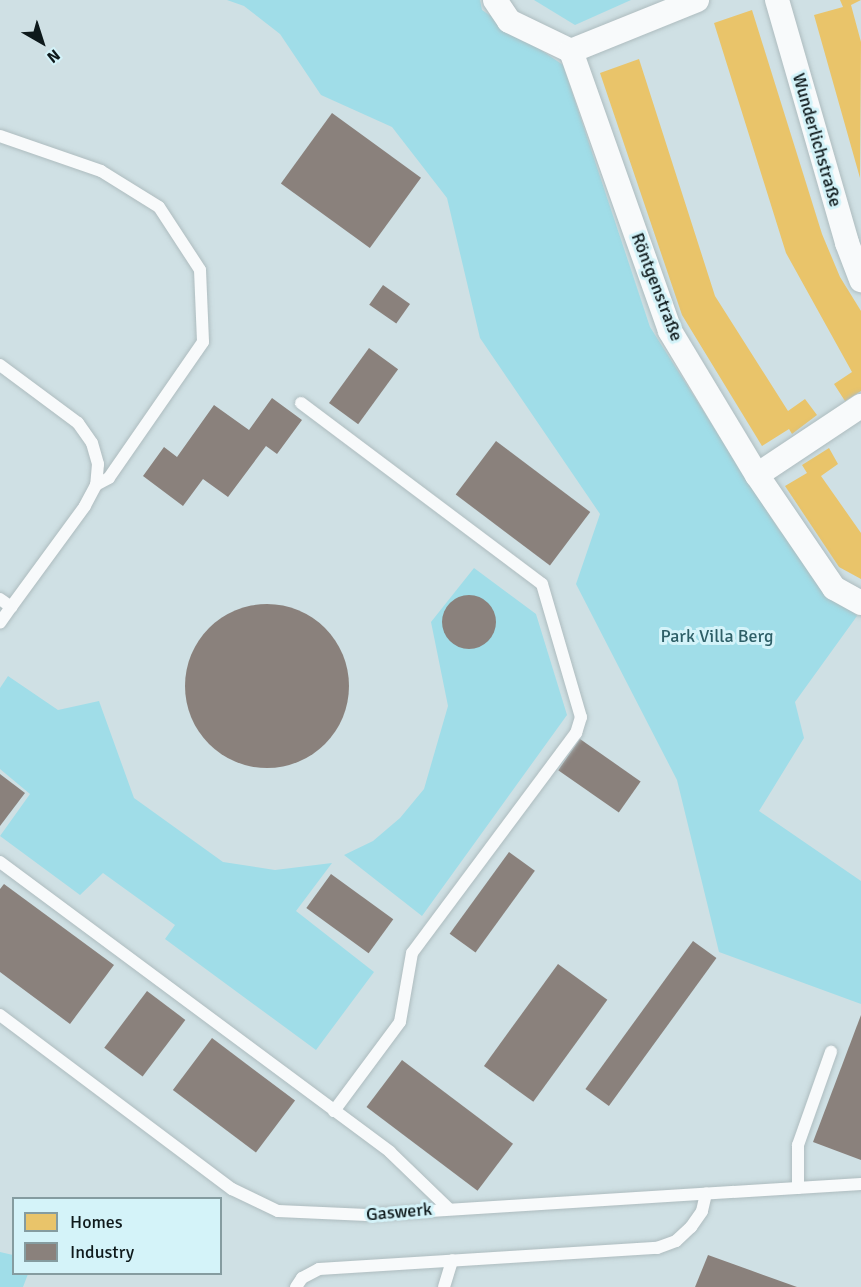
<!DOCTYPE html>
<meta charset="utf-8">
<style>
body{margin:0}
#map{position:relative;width:861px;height:1287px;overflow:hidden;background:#cfe0e4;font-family:Signika,sans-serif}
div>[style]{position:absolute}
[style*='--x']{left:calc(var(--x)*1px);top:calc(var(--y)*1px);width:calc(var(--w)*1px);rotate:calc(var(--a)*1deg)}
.green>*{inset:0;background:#a0dde8}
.homes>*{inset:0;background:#e9c46a}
.industry>*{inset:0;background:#8a817c;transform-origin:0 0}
.round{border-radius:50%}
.roads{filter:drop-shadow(0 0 2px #aebcbf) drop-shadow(0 0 2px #aebcbf)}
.lane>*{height:12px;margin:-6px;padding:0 6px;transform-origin:6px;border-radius:6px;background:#f8fafb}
.street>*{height:24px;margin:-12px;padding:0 12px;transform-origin:12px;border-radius:12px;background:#f8fafb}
span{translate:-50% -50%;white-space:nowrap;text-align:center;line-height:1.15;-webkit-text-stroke:6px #d4f3f9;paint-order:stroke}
.street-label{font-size:18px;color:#0e191b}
.park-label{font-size:18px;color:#2e5f67}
.legend{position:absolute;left:12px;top:1197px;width:210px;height:78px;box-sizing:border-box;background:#d4f3f9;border:2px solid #859ca0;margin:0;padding:8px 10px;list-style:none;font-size:18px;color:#0e191b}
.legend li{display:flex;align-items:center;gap:12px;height:30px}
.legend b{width:30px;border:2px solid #859ca0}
.north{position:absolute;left:12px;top:12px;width:60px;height:60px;-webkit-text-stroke:4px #d4f3f9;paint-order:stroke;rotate:141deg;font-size:16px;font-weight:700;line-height:24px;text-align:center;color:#0e191b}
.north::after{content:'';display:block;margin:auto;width:21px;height:27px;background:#0e191b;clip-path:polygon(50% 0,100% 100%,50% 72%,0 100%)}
</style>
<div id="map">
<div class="green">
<i style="clip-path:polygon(227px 0,480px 0,482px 10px,563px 65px,650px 327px,779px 530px,857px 616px,795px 702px,804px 738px,759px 811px,861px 881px,861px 1004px,719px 952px,677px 780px,576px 584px,600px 514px,480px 338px,447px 198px,392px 127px,321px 95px,280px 34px,244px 6px)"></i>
<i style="clip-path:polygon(534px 0,631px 0,575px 25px)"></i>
<i style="clip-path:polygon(474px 568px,536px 614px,567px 715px,422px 916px,344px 855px,373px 841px,400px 818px,424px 789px,448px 706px,431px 622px)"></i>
<i style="clip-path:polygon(8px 676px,58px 710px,99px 701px,134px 798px,223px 862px,275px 870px,332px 863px,296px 911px,374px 972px,316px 1050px,165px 939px,175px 925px,103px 873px,80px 895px,0 836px,30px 794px,0 769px,0 688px)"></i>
<i style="clip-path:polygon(0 1252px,13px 1255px,14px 1274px,28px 1274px,23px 1287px,0 1287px)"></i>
</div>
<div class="homes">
<i style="clip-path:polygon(840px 0,861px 0,851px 5px,861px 42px,860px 178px,814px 15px,843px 7px)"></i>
<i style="clip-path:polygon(752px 10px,822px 234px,840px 277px,861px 311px,861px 391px,845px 401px,834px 384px,852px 372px,786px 253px,714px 23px)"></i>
<i style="clip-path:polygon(639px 59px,715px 296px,788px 411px,805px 399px,817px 415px,792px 434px,789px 429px,762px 446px,682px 315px,600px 73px)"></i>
<i style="clip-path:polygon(829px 448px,838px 464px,821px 476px,861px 533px,861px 579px,839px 567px,785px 486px,807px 473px,802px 465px)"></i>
</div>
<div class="industry">
<i style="left:332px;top:113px;width:110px;height:87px;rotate:36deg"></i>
<i style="left:383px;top:285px;width:33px;height:24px;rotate:35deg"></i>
<i style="left:369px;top:348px;width:36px;height:68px;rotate:36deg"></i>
<i style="clip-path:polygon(272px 398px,302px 420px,277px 454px,266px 446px,228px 497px,203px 479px,183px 506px,143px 476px,164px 447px,177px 457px,214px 405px,249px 430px)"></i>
<i style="left:496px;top:441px;width:118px;height:67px;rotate:37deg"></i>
<i class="round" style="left:442px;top:595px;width:54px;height:54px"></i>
<i class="round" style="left:185px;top:604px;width:164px;height:164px"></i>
<i style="left:580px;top:739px;width:74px;height:38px;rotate:35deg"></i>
<i style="clip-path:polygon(0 774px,25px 793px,0 826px)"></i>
<i style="left:509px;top:852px;width:32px;height:101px;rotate:36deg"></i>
<i style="left:331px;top:874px;width:77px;height:42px;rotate:36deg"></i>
<i style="clip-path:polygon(4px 884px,114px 965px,70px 1024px,0 972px,0 889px)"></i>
<i style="left:693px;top:941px;width:29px;height:183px;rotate:36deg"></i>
<i style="left:558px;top:964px;width:61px;height:126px;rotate:36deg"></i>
<i style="left:147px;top:991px;width:48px;height:71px;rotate:37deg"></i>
<i style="clip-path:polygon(861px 1015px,861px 1160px,813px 1142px)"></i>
<i style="left:212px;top:1038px;width:104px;height:65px;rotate:37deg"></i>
<i style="left:402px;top:1060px;width:139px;height:59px;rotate:37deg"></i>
<i style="clip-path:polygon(708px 1255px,797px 1287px,695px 1287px)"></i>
</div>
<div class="roads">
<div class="lane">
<i style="--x:0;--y:136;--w:107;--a:19.1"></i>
<i style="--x:101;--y:171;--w:68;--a:31.8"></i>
<i style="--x:159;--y:207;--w:75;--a:56.9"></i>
<i style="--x:200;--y:270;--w:72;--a:87.6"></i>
<i style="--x:203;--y:342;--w:165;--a:124.7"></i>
<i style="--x:109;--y:478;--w:15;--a:152"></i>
<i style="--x:0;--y:365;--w:97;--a:36.6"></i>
<i style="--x:78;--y:423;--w:24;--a:55"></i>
<i style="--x:92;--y:443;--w:22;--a:74"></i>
<i style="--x:98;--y:464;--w:21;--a:95"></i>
<i style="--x:96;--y:485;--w:24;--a:118"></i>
<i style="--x:85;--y:506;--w:125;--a:126.2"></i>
<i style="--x:301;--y:403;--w:301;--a:36.9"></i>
<i style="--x:542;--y:584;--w:139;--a:73.7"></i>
<i style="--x:581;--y:717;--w:17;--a:107"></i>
<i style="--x:576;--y:733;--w:274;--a:126.7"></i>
<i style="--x:412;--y:953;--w:70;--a:99.9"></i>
<i style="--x:400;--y:1022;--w:111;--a:126.6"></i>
<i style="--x:0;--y:599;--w:14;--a:36"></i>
<i style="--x:11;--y:607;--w:19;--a:125"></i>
<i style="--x:0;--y:862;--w:486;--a:36.6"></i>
<i style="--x:390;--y:1152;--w:81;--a:44"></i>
<i style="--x:0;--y:1015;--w:290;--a:36.9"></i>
<i style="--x:232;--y:1189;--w:51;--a:25.6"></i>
<i style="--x:278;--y:1211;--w:89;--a:2.6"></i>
<i style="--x:367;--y:1215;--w:495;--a:-3.6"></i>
<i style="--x:798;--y:1188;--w:43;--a:-90"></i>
<i style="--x:798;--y:1145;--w:99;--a:-70.5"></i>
<i style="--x:296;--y:1287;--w:11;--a:-56"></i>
<i style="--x:302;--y:1278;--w:19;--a:-28"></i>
<i style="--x:319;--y:1269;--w:339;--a:-3.6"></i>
<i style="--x:657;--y:1248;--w:20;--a:-20"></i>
<i style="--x:676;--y:1241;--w:21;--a:-43"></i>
<i style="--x:691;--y:1227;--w:19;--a:-55"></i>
<i style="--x:702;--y:1211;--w:18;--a:-77"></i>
<i style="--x:444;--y:1287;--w:28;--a:-73"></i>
</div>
<div class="street">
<i style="--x:495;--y:0;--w:25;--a:56"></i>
<i style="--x:509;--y:21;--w:69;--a:25.8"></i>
<i style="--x:571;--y:51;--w:297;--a:70.5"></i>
<i style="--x:670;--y:331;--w:168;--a:58.9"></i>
<i style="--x:757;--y:475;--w:137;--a:55.7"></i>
<i style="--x:834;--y:588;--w:31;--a:29"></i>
<i style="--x:777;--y:0;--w:253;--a:73.9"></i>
<i style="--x:847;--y:243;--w:40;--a:69"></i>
<i style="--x:571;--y:51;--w:136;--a:-22"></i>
<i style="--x:757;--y:475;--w:125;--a:-33.6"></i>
</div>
</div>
<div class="street-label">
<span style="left:817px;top:140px;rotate:74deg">Wunderlichstraße</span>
<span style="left:657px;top:287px;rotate:69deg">Röntgenstraße</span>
<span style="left:399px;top:1212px;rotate:-5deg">Gaswerk</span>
</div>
<div class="park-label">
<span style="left:717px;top:636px">Park Villa Berg</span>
</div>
<ul class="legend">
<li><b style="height:16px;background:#e9c46a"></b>Homes</li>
<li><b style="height:16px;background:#8a817c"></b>Industry</li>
</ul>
<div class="north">N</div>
</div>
